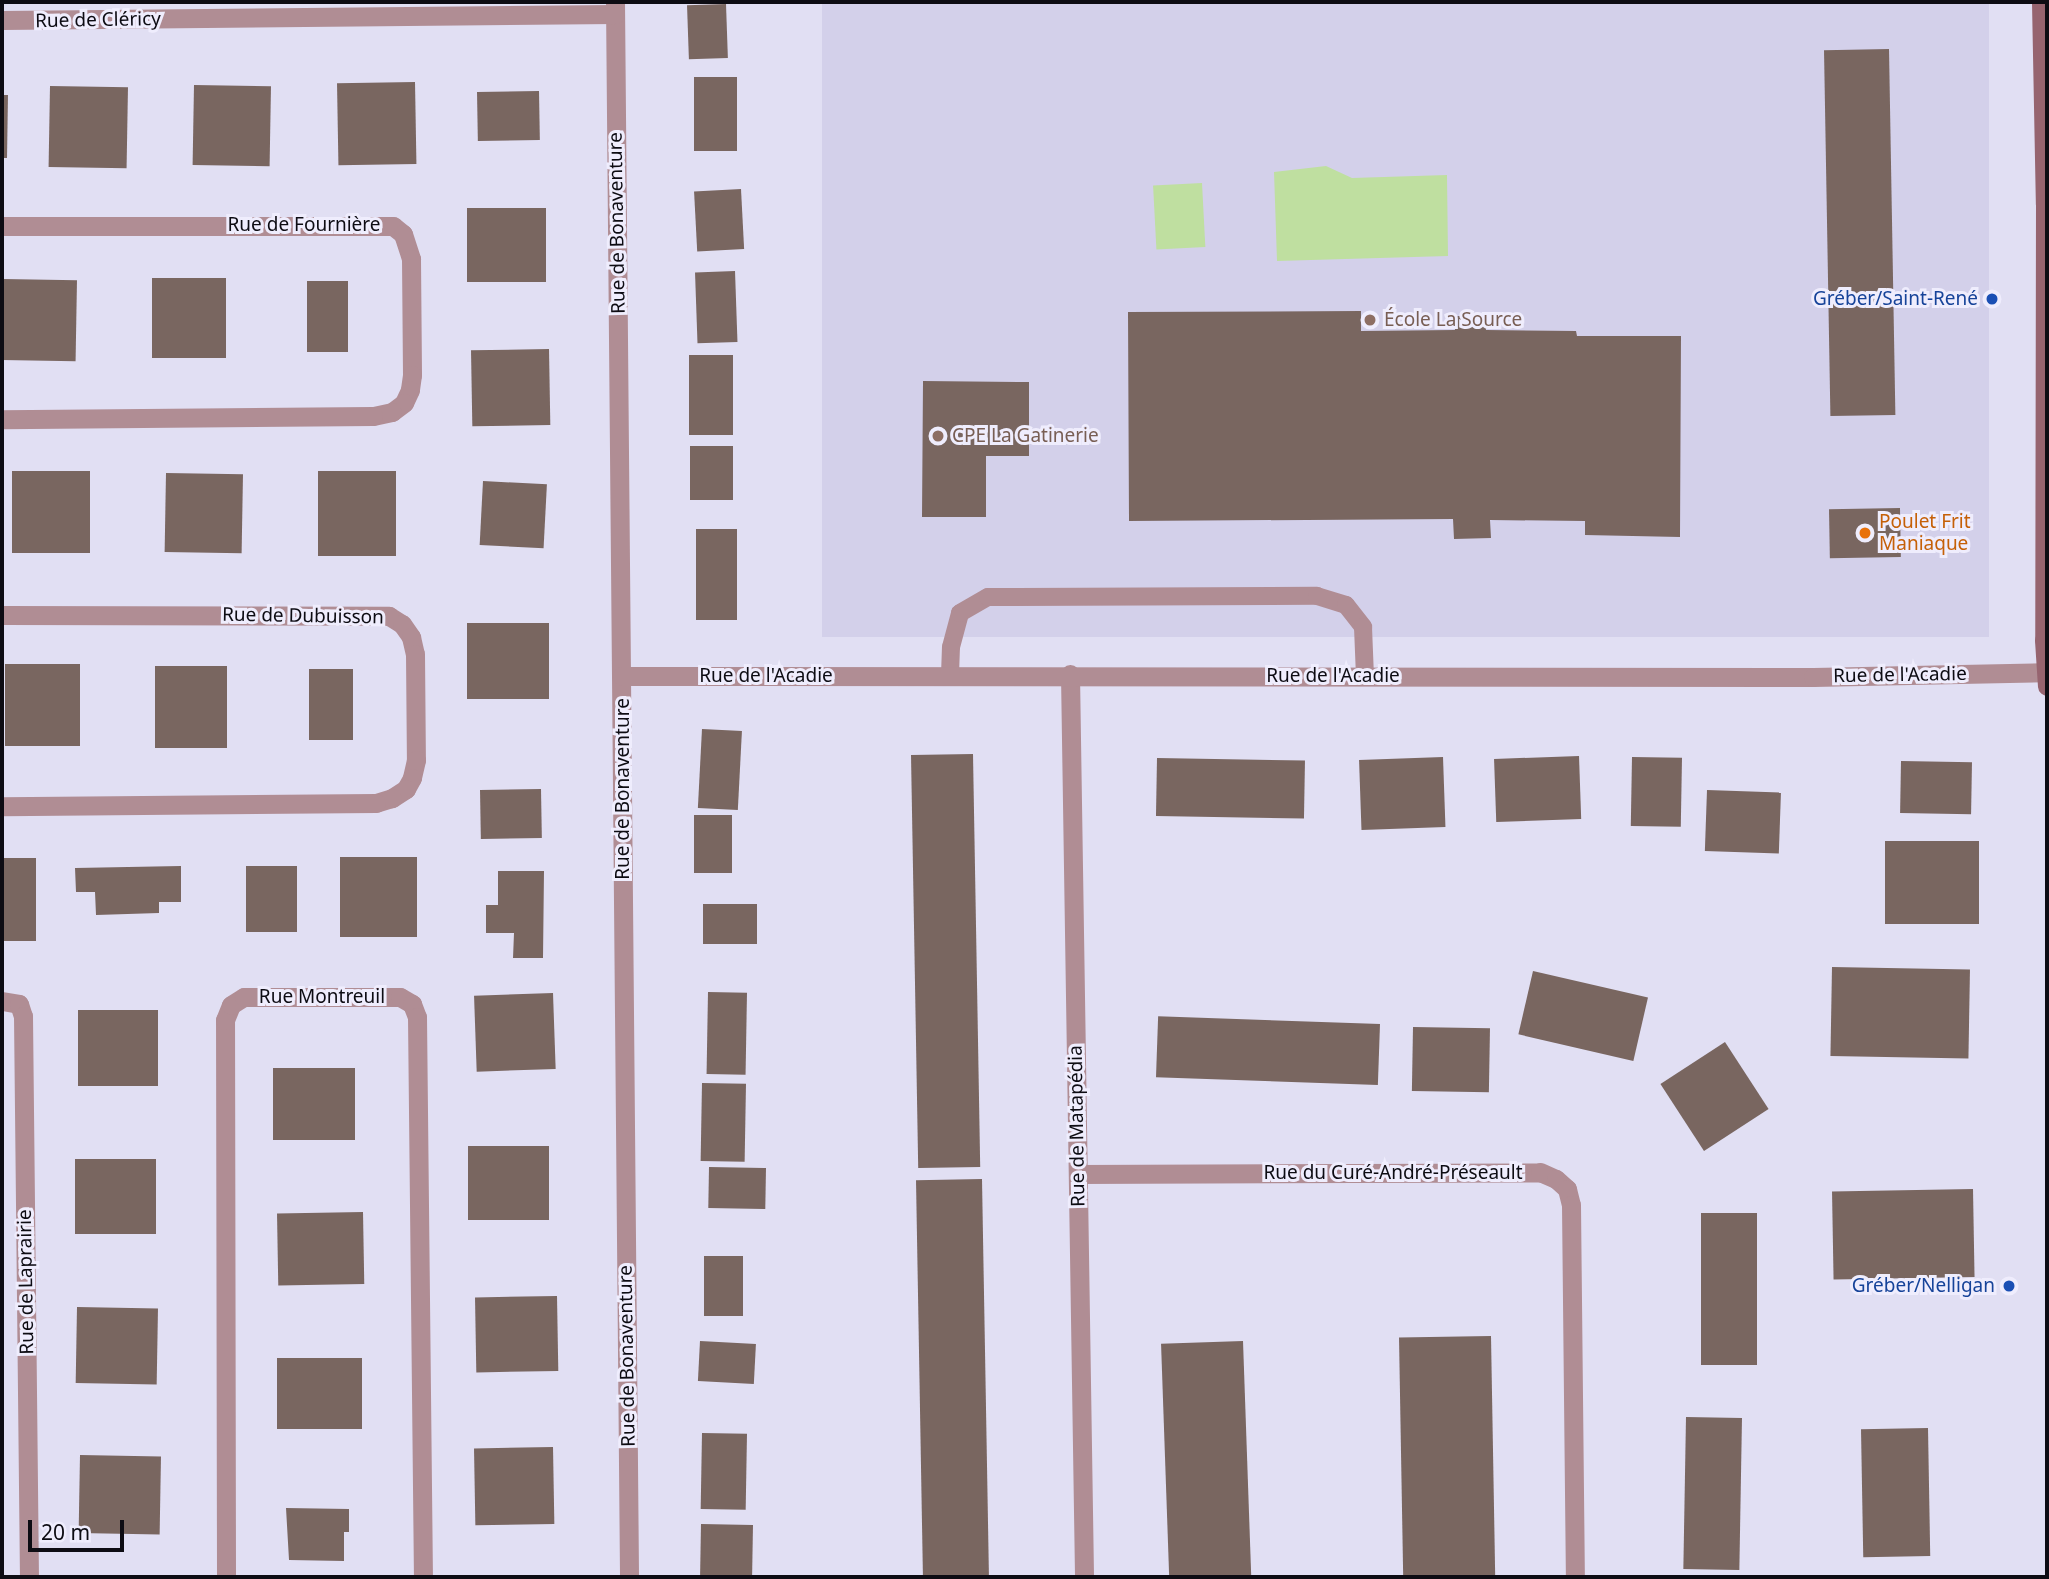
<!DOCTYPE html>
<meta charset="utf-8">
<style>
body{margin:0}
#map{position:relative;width:2049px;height:1579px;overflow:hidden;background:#e1dff3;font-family:"Noto Sans",sans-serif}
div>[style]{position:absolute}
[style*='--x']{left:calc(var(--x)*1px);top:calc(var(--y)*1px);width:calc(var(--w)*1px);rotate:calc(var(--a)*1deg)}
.built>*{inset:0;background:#d3d0ea;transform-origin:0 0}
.green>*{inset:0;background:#bfdfa0;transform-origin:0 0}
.building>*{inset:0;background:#796660;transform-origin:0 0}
.service>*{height:18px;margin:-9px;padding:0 9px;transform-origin:9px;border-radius:9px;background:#b08d94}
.minor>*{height:19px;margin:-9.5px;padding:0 9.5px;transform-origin:9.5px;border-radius:9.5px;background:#b08d94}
.secondary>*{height:19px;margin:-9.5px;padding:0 9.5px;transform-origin:9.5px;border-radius:9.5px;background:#96646f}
.dots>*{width:19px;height:19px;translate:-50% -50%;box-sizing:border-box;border:4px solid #efedfd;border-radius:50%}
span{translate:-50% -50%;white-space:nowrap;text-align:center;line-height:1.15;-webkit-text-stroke:6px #efedfd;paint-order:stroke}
.street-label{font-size:19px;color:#0d0c13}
.transit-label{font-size:19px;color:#164399}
.right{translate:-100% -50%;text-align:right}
.education-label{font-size:19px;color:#785e54}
.left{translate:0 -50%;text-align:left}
.food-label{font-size:19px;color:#c56008}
.frame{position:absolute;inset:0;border:4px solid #0d0c13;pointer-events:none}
.scale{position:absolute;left:28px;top:1520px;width:96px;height:32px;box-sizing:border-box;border:4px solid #0d0c13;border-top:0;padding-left:9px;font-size:21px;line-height:24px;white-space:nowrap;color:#0d0c13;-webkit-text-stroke:5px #efedfd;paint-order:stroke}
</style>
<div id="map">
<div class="built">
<i style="left:822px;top:2px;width:1167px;height:635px"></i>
</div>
<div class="green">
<i style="clip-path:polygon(1326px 166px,1352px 178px,1447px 175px,1448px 256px,1277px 261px,1274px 172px)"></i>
<i style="left:1202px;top:183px;width:64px;height:49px;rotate:87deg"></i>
</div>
<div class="building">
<i style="left:726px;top:4px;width:54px;height:39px;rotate:88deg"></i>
<i style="left:1889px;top:49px;width:366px;height:65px;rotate:89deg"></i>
<i style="left:694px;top:77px;width:43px;height:74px"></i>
<i style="left:415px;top:82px;width:82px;height:78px;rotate:89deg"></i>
<i style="left:194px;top:85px;width:77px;height:80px;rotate:1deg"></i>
<i style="left:50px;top:86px;width:78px;height:81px;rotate:1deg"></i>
<i style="left:539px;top:91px;width:49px;height:62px;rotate:89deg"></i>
<i style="clip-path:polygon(2px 95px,8px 95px,7px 158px,2px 158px)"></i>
<i style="left:741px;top:189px;width:60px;height:47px;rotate:87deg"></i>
<i style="left:467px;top:208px;width:79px;height:74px"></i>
<i style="left:735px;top:271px;width:71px;height:40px;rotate:88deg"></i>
<i style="left:152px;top:278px;width:74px;height:80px"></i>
<i style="left:3px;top:279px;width:74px;height:81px;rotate:1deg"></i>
<i style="left:307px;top:281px;width:41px;height:71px"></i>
<i style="clip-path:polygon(1361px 311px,1361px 331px,1455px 330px,1454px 316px,1485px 316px,1486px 330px,1576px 331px,1577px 336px,1681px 336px,1680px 537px,1585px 535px,1585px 521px,1490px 520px,1491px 538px,1454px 539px,1453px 519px,1129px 521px,1128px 312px)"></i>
<i style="left:549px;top:349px;width:76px;height:78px;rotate:89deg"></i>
<i style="left:689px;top:355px;width:44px;height:80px"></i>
<i style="clip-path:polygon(923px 381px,1029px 382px,1029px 456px,986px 456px,986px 517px,922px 517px)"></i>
<i style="left:690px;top:446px;width:43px;height:54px"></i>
<i style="left:12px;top:471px;width:78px;height:82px"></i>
<i style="left:318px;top:471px;width:78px;height:85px"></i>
<i style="left:166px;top:473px;width:77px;height:79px;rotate:1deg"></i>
<i style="left:483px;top:481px;width:64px;height:64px;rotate:3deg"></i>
<i style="left:1900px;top:508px;width:49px;height:71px;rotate:89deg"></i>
<i style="left:696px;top:529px;width:41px;height:91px"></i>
<i style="left:467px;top:623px;width:82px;height:76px"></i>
<i style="left:5px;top:664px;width:75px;height:82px"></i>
<i style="left:155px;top:666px;width:72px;height:82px"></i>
<i style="left:309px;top:669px;width:44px;height:71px"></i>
<i style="left:702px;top:729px;width:40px;height:79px;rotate:3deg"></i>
<i style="left:973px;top:754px;width:413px;height:62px;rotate:89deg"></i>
<i style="left:1579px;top:756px;width:63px;height:85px;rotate:88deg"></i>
<i style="left:1443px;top:757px;width:70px;height:84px;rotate:88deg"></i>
<i style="left:1632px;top:757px;width:50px;height:69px;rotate:1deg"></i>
<i style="left:1157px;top:758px;width:148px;height:58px;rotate:1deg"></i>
<i style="left:1901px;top:761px;width:71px;height:52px;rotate:1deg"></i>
<i style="left:541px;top:789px;width:49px;height:61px;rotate:89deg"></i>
<i style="left:1707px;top:790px;width:74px;height:61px;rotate:2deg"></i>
<i style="left:694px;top:815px;width:38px;height:58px"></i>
<i style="left:1979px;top:841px;width:83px;height:94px;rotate:90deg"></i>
<i style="left:417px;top:857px;width:80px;height:77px;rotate:90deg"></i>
<i style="left:2px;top:858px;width:34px;height:83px"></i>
<i style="clip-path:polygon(181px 866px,181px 902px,159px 902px,159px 913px,96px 915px,95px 892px,76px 892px,75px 868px)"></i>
<i style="left:246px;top:866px;width:51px;height:66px"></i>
<i style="clip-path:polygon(498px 871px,544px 871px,543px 958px,513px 958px,514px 933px,486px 933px,486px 905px,498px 905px)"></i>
<i style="left:703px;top:904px;width:54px;height:40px"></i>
<i style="left:1832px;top:967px;width:138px;height:89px;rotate:1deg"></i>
<i style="left:1533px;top:971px;width:118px;height:65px;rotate:13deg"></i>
<i style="left:708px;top:992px;width:39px;height:82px;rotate:1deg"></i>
<i style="left:553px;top:993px;width:76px;height:79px;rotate:88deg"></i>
<i style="left:158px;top:1010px;width:76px;height:80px;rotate:90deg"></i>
<i style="left:1380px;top:1024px;width:61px;height:222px;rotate:92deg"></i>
<i style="left:1413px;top:1027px;width:77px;height:64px;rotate:1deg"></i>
<i style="left:1725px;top:1042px;width:80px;height:77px;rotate:57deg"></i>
<i style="left:273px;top:1068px;width:82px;height:72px"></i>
<i style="left:702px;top:1083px;width:44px;height:78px;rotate:1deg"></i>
<i style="left:468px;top:1146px;width:81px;height:74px"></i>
<i style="left:75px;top:1159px;width:81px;height:75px"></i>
<i style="left:709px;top:1167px;width:57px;height:41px;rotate:1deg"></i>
<i style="left:982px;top:1179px;width:398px;height:66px;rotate:89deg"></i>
<i style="left:1973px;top:1189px;width:88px;height:141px;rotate:89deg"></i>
<i style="left:363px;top:1212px;width:72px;height:86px;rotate:89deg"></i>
<i style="left:1701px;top:1213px;width:56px;height:152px"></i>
<i style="left:704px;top:1256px;width:39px;height:60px"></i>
<i style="left:557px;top:1296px;width:75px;height:82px;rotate:89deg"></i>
<i style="left:77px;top:1307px;width:81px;height:76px;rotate:1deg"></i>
<i style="left:1491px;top:1336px;width:239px;height:92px;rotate:89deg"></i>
<i style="left:700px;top:1341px;width:56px;height:40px;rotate:3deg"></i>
<i style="left:1243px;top:1341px;width:236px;height:82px;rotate:88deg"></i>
<i style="left:277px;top:1358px;width:85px;height:71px"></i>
<i style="left:1686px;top:1417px;width:56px;height:152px;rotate:1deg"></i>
<i style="left:1928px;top:1428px;width:128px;height:67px;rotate:89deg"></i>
<i style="left:702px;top:1433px;width:45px;height:76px;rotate:1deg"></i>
<i style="left:553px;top:1447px;width:77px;height:79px;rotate:89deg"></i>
<i style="left:80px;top:1455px;width:81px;height:78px;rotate:1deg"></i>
<i style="clip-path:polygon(286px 1508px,349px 1509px,349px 1532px,344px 1532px,344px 1561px,289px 1560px)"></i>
<i style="left:701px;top:1524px;width:52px;height:53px;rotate:1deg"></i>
</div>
<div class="service">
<i style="--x:950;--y:675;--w:28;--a:-88"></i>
<i style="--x:951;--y:647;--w:35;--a:-75"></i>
<i style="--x:960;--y:613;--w:32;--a:-30"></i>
<i style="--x:988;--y:597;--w:329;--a:-0.2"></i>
<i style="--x:1317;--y:596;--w:30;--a:17"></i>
<i style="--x:1346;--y:605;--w:28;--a:52"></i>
<i style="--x:1363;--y:627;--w:49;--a:87.7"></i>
</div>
<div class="minor">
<i style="--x:615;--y:2;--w:1575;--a:89.49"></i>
<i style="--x:2;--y:20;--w:613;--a:-0.56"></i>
<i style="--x:2;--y:226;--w:391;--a:0"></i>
<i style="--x:393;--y:226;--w:13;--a:39"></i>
<i style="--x:403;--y:234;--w:26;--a:72"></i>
<i style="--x:411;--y:259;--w:116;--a:89.5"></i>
<i style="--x:412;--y:375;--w:15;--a:98"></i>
<i style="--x:410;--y:390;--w:14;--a:115"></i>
<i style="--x:404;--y:403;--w:15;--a:143"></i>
<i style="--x:392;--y:412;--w:19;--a:168"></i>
<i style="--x:373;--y:416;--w:371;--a:179.5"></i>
<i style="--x:2;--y:615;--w:387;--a:0.1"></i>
<i style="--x:389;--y:616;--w:15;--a:32"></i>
<i style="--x:402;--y:624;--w:16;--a:55"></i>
<i style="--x:411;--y:637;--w:17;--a:77"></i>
<i style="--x:415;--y:654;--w:106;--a:89.5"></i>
<i style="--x:416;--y:760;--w:18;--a:103"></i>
<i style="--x:412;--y:778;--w:13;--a:119"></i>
<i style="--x:406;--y:789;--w:17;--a:147"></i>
<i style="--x:392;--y:798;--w:17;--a:163"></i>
<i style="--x:376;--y:803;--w:374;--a:179.5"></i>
<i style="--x:1070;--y:674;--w:903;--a:89.11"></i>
<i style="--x:622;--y:676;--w:1191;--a:0.05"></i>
<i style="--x:1813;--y:677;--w:231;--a:-1.2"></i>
<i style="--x:2;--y:1001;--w:17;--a:10"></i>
<i style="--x:19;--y:1004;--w:13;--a:72"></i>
<i style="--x:23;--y:1016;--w:561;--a:89.39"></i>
<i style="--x:1078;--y:1174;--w:462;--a:-0.2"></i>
<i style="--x:1540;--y:1172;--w:17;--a:24"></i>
<i style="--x:1556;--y:1179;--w:15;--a:42"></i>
<i style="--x:1567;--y:1189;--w:16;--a:76"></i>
<i style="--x:1571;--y:1205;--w:372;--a:89.4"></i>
<i style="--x:226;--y:1577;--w:557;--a:-90.1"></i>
<i style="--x:225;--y:1020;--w:16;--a:-68"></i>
<i style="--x:231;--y:1005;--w:15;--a:-32"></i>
<i style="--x:244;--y:997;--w:156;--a:0"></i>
<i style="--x:400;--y:997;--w:14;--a:30"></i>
<i style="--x:412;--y:1004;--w:14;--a:69"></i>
<i style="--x:417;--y:1017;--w:560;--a:89.39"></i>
</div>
<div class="secondary">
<i style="--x:2041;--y:2;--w:202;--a:88.9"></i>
<i style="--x:2045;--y:204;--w:436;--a:90.1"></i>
<i style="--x:2044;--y:640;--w:46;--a:86.3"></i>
</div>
<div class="dots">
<i style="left:1992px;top:299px;background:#1a4fb4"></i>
<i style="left:1370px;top:320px;background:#8d6e63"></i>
<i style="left:938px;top:436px;background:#8d6e63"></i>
<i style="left:1865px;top:533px;background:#e8710a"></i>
<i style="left:2009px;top:1286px;background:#1a4fb4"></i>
</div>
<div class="street-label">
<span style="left:98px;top:20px;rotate:-1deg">Rue de Cléricy</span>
<span style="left:617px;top:223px;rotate:-91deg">Rue de Bonaventure</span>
<span style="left:304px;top:225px">Rue de Fournière</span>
<span style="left:303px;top:616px;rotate:1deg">Rue de Dubuisson</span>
<span style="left:1900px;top:675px;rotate:-1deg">Rue de l'Acadie</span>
<span style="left:766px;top:676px">Rue de l'Acadie</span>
<span style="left:1333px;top:676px">Rue de l'Acadie</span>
<span style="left:623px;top:789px;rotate:-90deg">Rue de Bonaventure</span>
<span style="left:322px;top:997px">Rue Montreuil</span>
<span style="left:1077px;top:1126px;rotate:-91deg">Rue de Matapédia</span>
<span style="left:1393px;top:1173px">Rue du Curé-André-Préseault</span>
<span style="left:26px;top:1282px;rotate:-91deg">Rue de Laprairie</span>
<span style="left:627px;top:1356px;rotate:-91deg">Rue de Bonaventure</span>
</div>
<div class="transit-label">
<span class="right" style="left:1978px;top:299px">Gréber/Saint-René</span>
<span class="right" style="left:1995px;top:1286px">Gréber/Nelligan</span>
</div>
<div class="education-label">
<span class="left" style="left:1384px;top:320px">École La Source</span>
<span class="left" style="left:952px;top:436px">CPE La Gatinerie</span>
</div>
<div class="food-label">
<span class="left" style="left:1879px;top:533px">Poulet Frit<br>Maniaque</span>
</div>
<div class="frame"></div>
<div class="scale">20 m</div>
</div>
